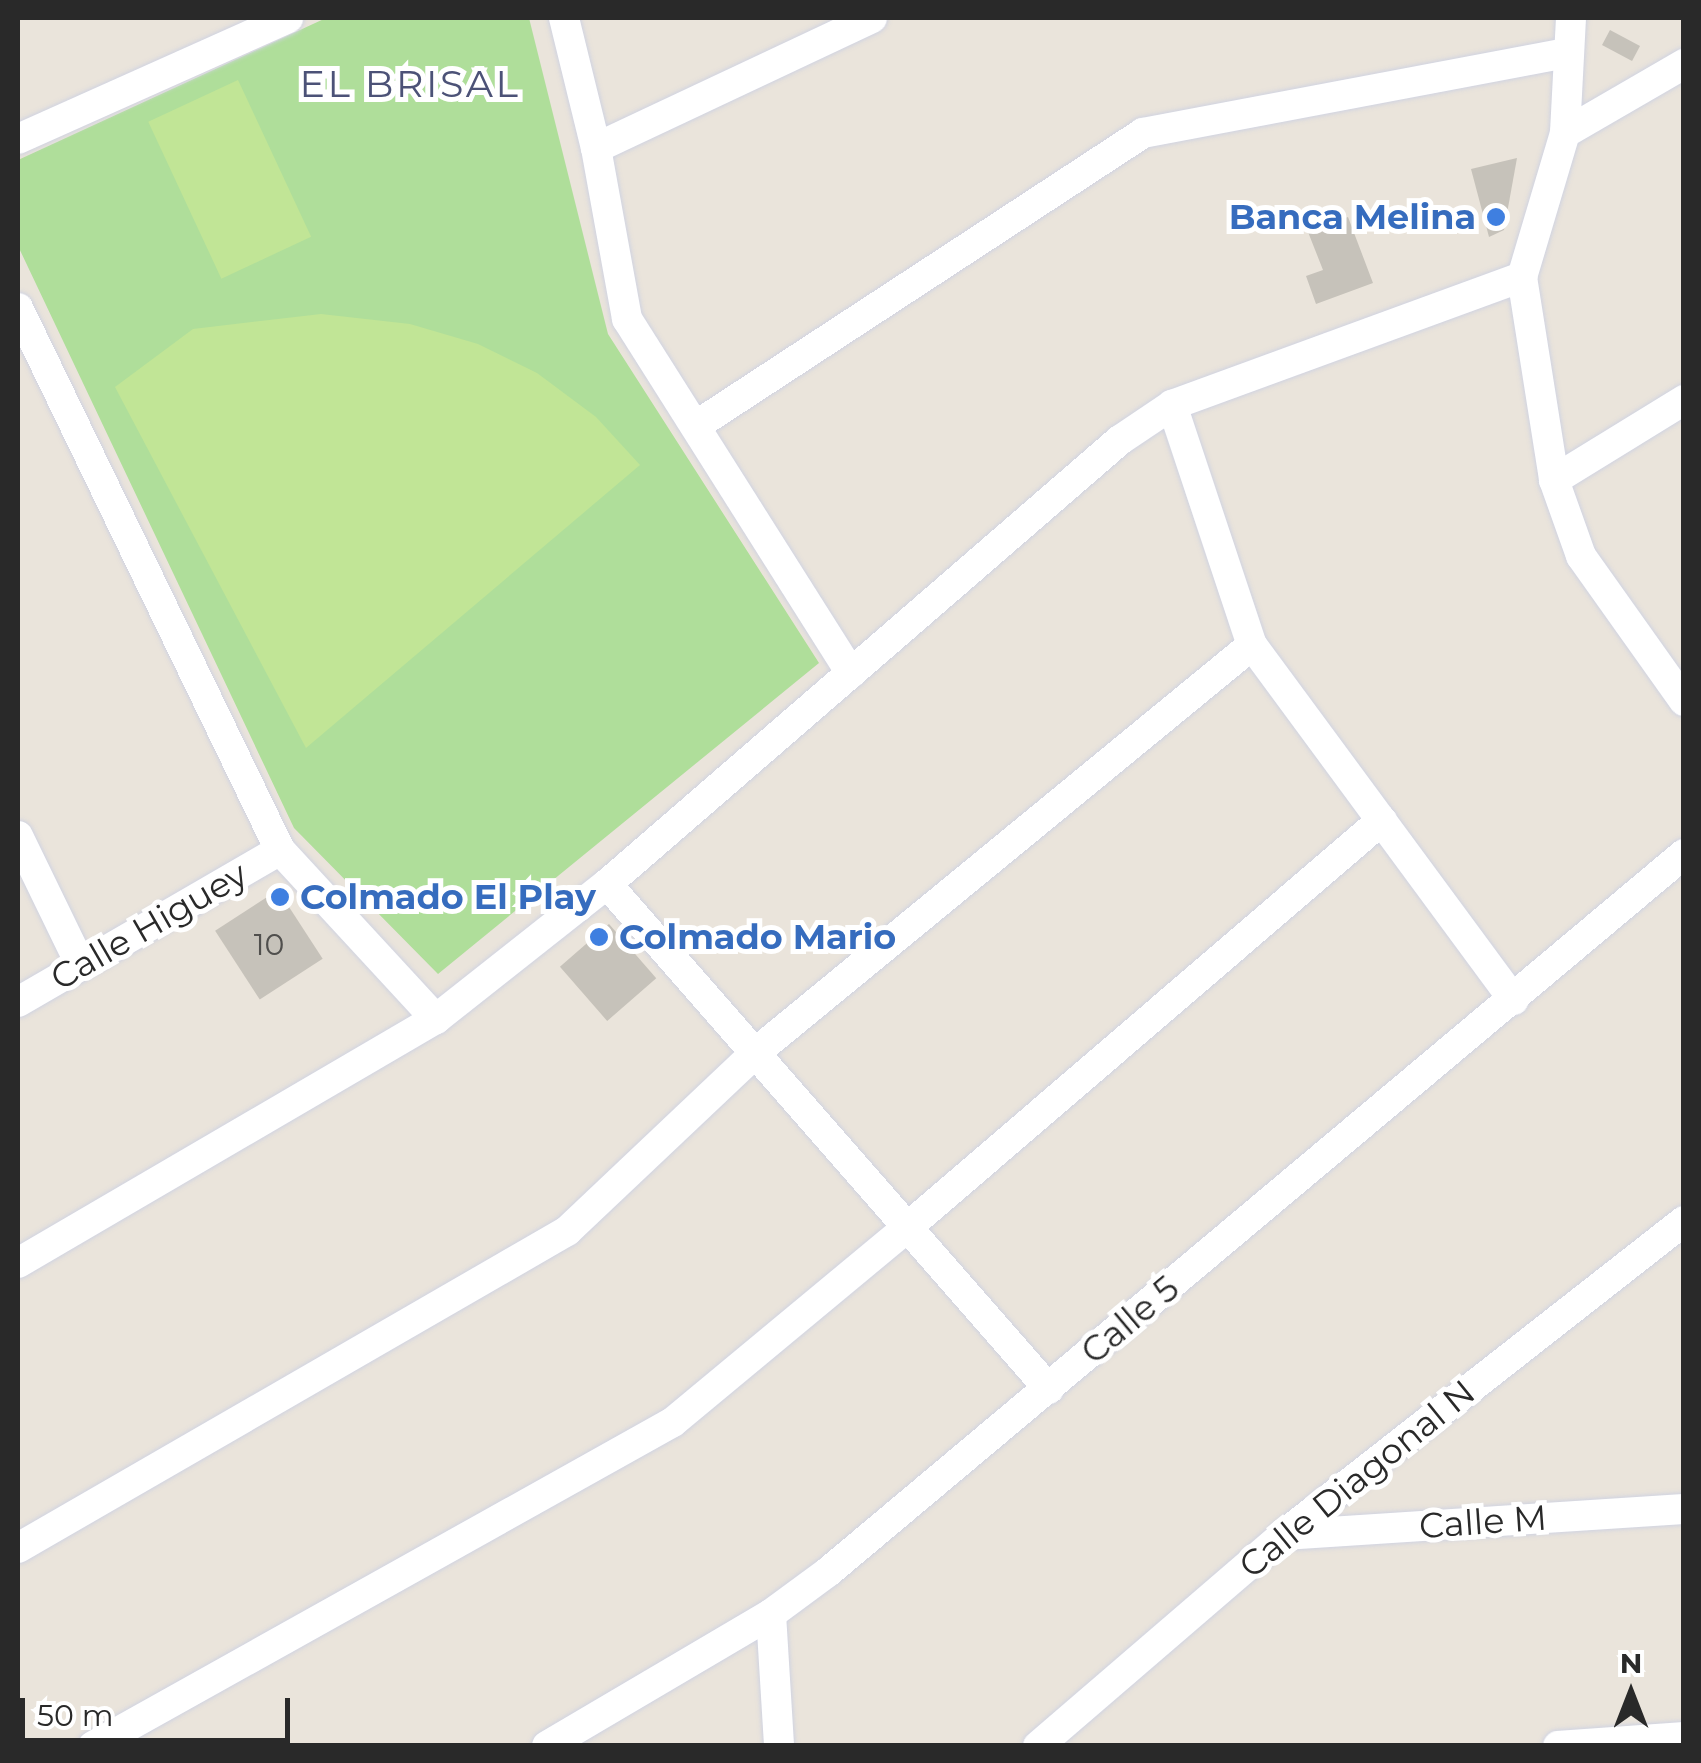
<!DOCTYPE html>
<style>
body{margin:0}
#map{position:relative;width:1701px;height:1763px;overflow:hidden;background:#eae4db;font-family:Montserrat,sans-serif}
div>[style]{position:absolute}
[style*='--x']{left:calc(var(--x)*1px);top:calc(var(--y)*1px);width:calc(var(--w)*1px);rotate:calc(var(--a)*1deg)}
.green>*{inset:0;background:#afde9a}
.pitch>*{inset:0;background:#c1e596;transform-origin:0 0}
.building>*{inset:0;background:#c6c2ba;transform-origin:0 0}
.roads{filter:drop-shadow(0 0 2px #d0d3e1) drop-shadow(0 0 2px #d0d3e1)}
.street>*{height:30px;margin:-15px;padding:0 15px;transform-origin:15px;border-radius:15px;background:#fff}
.dots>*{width:28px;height:28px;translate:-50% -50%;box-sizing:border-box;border:5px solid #fff;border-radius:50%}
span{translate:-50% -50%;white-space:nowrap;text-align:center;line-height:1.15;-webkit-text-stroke:10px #fff;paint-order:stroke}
.number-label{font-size:30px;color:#504f4d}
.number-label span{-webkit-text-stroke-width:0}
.shop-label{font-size:35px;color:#366cbe;font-weight:700}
.right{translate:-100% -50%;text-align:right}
.left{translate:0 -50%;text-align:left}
.street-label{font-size:35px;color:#292929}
.neighbourhood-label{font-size:38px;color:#4c5277;letter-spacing:2.5px}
.frame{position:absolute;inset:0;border:20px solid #292929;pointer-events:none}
.north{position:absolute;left:1581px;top:1643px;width:100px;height:100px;-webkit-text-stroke:8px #fff;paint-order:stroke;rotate:0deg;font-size:28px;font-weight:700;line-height:40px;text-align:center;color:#292929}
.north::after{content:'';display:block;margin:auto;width:35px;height:45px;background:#292929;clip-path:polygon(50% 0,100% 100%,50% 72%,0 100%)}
.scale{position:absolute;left:20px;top:1698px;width:270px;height:45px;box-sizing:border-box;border:5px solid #292929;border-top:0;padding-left:12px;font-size:30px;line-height:35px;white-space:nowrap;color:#292929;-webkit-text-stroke:8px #fff;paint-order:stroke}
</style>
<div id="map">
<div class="green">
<i style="clip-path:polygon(326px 18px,529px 18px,608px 334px,819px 663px,438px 974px,294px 828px,18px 246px,18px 160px)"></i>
</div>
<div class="pitch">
<i style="left:238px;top:80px;width:173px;height:99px;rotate:65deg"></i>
<i style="clip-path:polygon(321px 314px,410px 324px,478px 344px,537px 373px,596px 417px,640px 465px,306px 748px,115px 387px,193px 329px)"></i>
</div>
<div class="building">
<i style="left:1610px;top:30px;width:34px;height:17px;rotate:28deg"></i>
<i style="clip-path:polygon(1517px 158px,1504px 230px,1489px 237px,1471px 169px)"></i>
<i style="clip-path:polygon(1348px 217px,1373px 283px,1316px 304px,1306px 276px,1323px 270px,1308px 232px)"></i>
<i style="left:278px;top:890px;width:82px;height:75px;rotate:57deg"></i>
<i style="left:609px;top:924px;width:72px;height:65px;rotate:49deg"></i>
</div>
<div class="roads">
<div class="street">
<i style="--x:564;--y:18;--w:134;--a:76.2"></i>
<i style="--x:596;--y:148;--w:174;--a:79.7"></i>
<i style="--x:627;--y:319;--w:419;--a:57.7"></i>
<i style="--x:1571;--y:18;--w:115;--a:93"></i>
<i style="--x:1565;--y:133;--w:150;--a:106.6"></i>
<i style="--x:1522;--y:277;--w:206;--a:81"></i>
<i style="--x:1554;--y:480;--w:81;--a:70.4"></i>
<i style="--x:1581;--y:556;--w:178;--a:54.6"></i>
<i style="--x:1565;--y:133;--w:138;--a:-30.1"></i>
<i style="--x:18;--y:139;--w:296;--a:-24.1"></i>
<i style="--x:596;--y:148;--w:305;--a:-25.2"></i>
<i style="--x:18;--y:308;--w:602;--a:64.2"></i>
<i style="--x:280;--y:850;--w:230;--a:47.3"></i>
<i style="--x:1172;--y:405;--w:253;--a:71.6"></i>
<i style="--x:1252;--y:645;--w:441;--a:53.6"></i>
<i style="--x:697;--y:425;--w:533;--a:-33.21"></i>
<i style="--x:1143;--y:133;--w:432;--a:-10.7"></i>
<i style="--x:1554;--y:480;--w:153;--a:-31.6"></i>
<i style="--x:18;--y:836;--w:144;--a:64.1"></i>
<i style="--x:607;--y:884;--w:671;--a:48.81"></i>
<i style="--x:18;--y:1002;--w:303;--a:-30.1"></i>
<i style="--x:18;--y:1263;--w:484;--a:-30.3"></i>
<i style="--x:436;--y:1019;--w:218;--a:-38.3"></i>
<i style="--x:607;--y:884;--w:678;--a:-40.88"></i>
<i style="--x:1120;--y:440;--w:63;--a:-33.9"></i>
<i style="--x:1172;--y:405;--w:373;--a:-20.1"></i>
<i style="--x:1283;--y:1535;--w:402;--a:-3.7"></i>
<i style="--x:18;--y:1548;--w:634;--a:-30"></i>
<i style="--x:567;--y:1231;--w:259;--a:-43.4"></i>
<i style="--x:755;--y:1053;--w:643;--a:-39.38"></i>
<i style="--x:771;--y:1614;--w:132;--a:86.5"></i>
<i style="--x:93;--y:1746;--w:664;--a:-29.19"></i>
<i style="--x:673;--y:1422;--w:307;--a:-39.7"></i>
<i style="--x:909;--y:1226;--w:623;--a:-40.64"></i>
<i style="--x:547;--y:1746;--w:260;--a:-30.5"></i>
<i style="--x:771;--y:1614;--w:71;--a:-36.4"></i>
<i style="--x:828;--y:1572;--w:1117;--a:-39.99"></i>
<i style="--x:1038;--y:1746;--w:323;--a:-40.7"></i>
<i style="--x:1283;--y:1535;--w:509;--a:-38.06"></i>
<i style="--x:1558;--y:1746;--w:126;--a:-4.1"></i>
</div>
</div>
<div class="dots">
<i style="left:1496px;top:217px;background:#3f7fe0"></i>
<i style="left:280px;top:897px;background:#3f7fe0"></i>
<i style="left:599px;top:937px;background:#3f7fe0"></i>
</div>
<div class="number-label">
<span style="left:269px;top:945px">10</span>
</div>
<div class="shop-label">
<span class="right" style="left:1476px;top:217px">Banca Melina</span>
<span class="left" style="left:300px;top:897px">Colmado El Play</span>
<span class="left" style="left:619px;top:937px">Colmado Mario</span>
</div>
<div class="street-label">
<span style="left:149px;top:926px;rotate:-30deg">Calle Higuey</span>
<span style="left:1130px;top:1320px;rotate:-40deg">Calle 5</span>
<span style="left:1357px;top:1479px;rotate:-39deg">Calle Diagonal N</span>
<span style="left:1483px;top:1522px;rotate:-4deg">Calle M</span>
</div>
<div class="neighbourhood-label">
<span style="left:410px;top:84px">EL BRISAL</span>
</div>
<div class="frame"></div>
<div class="north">N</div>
<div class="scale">50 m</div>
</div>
